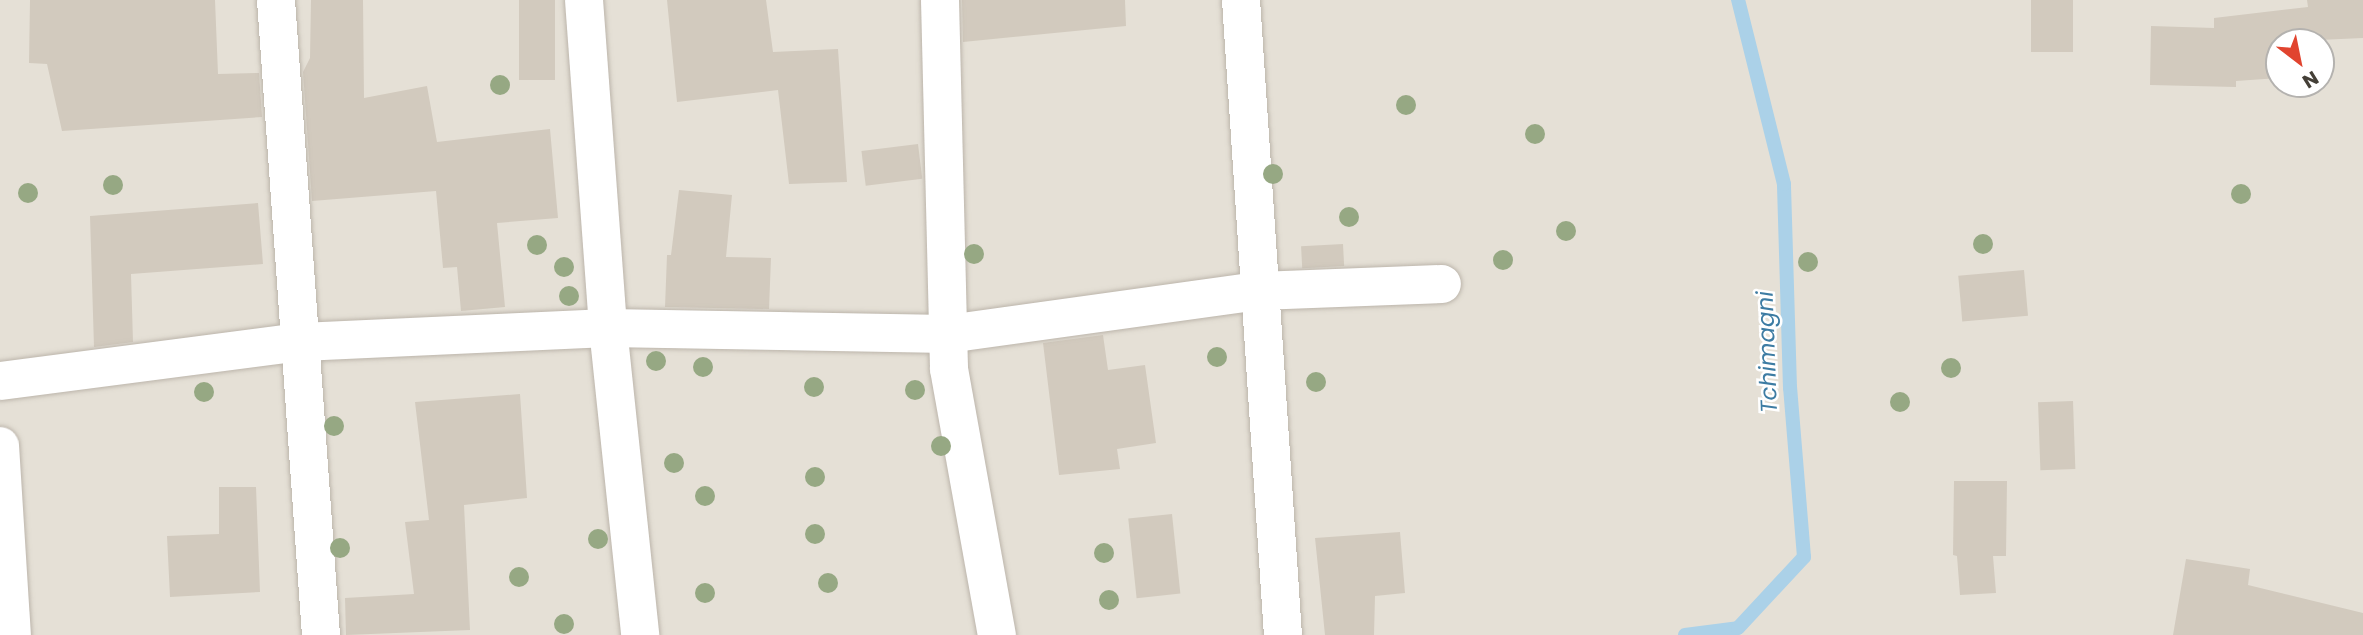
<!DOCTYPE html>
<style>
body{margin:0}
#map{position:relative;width:2363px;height:635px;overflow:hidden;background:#f2eee8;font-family:Poppins,sans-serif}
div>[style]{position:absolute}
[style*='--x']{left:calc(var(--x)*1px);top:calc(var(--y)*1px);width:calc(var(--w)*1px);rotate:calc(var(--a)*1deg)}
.residential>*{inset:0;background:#e5e0d6}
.stream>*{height:14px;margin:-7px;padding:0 7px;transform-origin:7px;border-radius:7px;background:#abd1e8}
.building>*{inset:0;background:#d2cabe;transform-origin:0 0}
.roads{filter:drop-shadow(0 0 2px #bcb5ab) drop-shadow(0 0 2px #bcb5ab)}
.minor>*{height:38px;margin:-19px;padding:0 19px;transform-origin:19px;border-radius:19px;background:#fff}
.trees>*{width:20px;height:20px;margin:-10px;border-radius:50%;background:#96a883}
span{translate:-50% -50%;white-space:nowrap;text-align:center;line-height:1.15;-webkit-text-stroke:5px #fff;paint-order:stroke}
.water-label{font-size:23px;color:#3d7ca3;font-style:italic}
.north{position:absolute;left:2265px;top:28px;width:70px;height:70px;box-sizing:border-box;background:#fff;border:2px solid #b4b2af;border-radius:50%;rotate:148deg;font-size:19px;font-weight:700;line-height:28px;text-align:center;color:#443f37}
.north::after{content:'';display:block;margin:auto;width:24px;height:32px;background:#e1442f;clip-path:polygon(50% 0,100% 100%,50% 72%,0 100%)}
</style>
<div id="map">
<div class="residential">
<i style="clip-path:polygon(evenodd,0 0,2363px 0,2363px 635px,0 635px,0 0,2279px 42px,2321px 42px,2321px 84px,2279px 84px,2279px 42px)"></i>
</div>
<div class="stream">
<i style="--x:1685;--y:635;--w:53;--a:-7.5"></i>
<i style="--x:1738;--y:628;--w:97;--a:-47.1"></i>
<i style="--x:1804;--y:557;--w:170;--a:-94.7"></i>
<i style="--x:1790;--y:388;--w:204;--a:-91.7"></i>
<i style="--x:1784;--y:184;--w:190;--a:-104"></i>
</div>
<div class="building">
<i style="clip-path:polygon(30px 0,215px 0,218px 74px,259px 73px,262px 117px,62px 131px,47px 64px,29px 63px)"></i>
<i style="clip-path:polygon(311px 0,363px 0,364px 98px,427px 86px,437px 142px,550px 129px,558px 218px,497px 223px,505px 307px,461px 311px,457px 267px,443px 268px,436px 191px,312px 201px,303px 72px,310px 58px)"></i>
<i style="left:519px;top:0;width:36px;height:80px"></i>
<i style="clip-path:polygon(667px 0,766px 0,773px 52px,838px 49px,847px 182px,789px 184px,778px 90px,677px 102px)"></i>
<i style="clip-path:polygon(962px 0,1125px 0,1126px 26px,963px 42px)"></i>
<i style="left:2031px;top:0;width:42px;height:52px"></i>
<i style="clip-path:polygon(2307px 0,2363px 0,2363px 38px,2276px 42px,2279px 78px,2236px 81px,2236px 87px,2150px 85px,2151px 26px,2214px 28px,2214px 18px,2308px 7px)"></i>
<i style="left:918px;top:144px;width:35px;height:57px;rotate:83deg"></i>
<i style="clip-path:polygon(679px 190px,732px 195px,726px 257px,771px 258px,769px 309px,665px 307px,667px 255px,671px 255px)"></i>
<i style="clip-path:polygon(258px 203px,263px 264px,131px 274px,133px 342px,94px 347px,90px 216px)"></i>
<i style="left:1343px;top:244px;width:22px;height:42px;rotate:87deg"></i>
<i style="left:2024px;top:270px;width:46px;height:66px;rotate:85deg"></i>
<i style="clip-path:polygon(1103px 335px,1108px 370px,1145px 365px,1156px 443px,1117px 449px,1120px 469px,1059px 475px,1043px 343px)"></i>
<i style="clip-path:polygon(520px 394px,527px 498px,464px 505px,470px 630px,346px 635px,345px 598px,414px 594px,405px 522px,429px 520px,415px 402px)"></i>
<i style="left:2073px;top:401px;width:68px;height:35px;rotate:88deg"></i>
<i style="clip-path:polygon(1954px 481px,2007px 481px,2006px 556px,1993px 556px,1996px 593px,1960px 595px,1957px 556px,1953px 555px)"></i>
<i style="clip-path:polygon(219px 487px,256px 487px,260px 592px,170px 597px,167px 536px,219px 534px)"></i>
<i style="left:1172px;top:514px;width:80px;height:44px;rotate:84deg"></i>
<i style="clip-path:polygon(1400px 532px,1405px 593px,1375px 596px,1374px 635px,1325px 635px,1315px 538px)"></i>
<i style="clip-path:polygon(2186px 559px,2250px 569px,2248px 585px,2363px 613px,2363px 635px,2173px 635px)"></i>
</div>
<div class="roads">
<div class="minor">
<i style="--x:276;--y:0;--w:637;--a:85.95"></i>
<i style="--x:584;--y:0;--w:329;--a:85.8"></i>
<i style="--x:608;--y:328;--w:309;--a:84"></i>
<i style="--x:940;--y:0;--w:369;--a:88.6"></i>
<i style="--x:949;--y:369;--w:270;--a:79.8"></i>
<i style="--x:1241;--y:0;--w:636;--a:86.22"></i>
<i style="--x:0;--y:381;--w:304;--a:-7.4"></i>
<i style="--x:301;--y:342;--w:307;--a:-2.6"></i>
<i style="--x:608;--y:328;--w:340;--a:1"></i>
<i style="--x:948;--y:334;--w:314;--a:-7.9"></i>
<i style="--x:1259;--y:291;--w:183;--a:-2.2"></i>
<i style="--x:0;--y:446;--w:189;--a:86.4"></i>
</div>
</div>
<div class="trees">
<i style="left:500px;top:85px"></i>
<i style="left:1406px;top:105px"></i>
<i style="left:1535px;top:134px"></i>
<i style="left:1273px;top:174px"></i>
<i style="left:113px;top:185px"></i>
<i style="left:28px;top:193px"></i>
<i style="left:2241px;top:194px"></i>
<i style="left:1349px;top:217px"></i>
<i style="left:1566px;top:231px"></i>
<i style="left:1983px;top:244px"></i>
<i style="left:537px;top:245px"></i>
<i style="left:974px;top:254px"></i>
<i style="left:1503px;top:260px"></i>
<i style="left:1808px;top:262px"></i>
<i style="left:564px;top:267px"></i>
<i style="left:569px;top:296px"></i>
<i style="left:1217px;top:357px"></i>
<i style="left:656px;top:361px"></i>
<i style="left:703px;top:367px"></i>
<i style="left:1951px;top:368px"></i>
<i style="left:1316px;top:382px"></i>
<i style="left:814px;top:387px"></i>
<i style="left:915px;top:390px"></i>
<i style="left:204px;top:392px"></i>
<i style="left:1900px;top:402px"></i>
<i style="left:334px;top:426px"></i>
<i style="left:941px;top:446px"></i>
<i style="left:674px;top:463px"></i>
<i style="left:815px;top:477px"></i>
<i style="left:705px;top:496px"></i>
<i style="left:815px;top:534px"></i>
<i style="left:598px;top:539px"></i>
<i style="left:340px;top:548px"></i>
<i style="left:1104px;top:553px"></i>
<i style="left:519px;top:577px"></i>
<i style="left:828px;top:583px"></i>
<i style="left:705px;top:593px"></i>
<i style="left:1109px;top:600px"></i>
<i style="left:564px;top:624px"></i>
</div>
<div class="water-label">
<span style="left:1767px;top:352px;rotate:-92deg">Tchimagni</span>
</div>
<div class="north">N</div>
</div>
